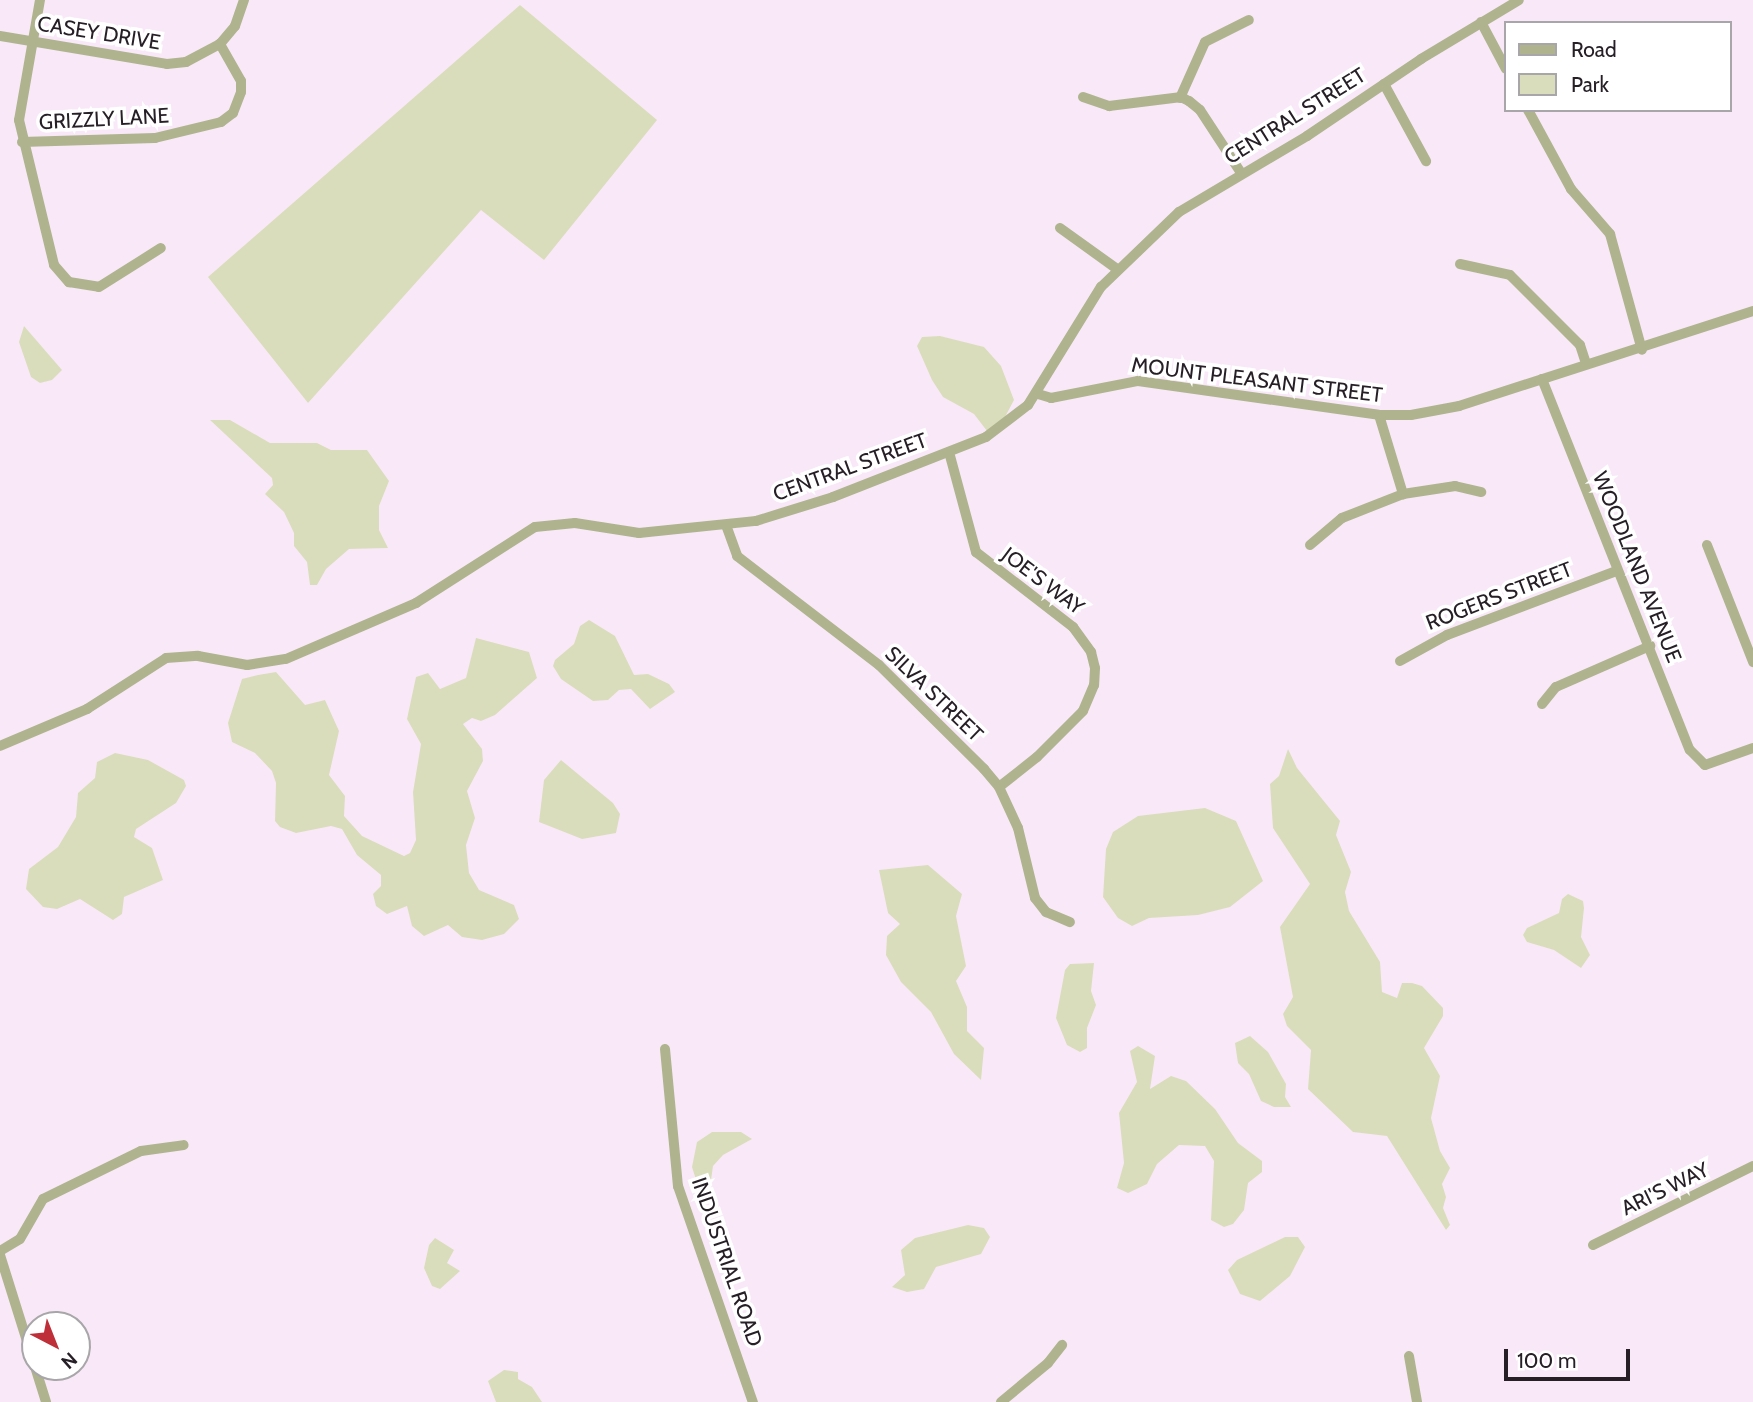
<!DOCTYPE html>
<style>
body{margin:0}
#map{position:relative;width:1753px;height:1402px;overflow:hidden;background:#f9e9f8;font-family:Cabin,sans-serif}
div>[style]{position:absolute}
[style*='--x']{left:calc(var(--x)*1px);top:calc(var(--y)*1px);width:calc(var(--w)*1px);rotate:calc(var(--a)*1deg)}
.green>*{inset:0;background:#daddbb}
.minor>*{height:10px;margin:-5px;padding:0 5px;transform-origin:5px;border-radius:5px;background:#afb48f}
span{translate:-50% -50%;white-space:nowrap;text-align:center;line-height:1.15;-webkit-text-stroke:7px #fff;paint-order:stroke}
.street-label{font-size:21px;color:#262026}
.legend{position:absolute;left:1504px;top:21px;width:228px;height:91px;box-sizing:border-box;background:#fff;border:2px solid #a8a6a8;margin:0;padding:9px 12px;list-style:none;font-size:21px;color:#262026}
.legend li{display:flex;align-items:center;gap:14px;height:35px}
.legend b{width:35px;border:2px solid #a8a6a8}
.north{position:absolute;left:21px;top:1311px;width:70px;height:70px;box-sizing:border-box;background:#fff;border:2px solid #a8a6a8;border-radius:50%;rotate:138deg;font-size:19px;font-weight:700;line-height:28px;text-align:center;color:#262026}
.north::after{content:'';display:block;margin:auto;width:24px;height:32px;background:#bf2f39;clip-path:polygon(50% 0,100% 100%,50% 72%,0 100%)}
.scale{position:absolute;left:1504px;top:1349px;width:126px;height:32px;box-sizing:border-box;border:4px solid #262026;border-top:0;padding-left:9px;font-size:21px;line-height:24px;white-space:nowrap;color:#262026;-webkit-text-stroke:5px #fff;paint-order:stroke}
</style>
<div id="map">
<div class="green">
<i style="clip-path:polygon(520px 5px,657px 120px,544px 260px,481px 210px,308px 403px,208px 277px)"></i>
<i style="clip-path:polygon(24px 326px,62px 370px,52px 380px,40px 383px,31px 377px,19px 342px)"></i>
<i style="clip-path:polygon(940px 336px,984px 347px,1001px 366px,1014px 400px,1005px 417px,987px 431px,974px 414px,943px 397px,932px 380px,917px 346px,922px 337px)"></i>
<i style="clip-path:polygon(210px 420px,230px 420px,270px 443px,317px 443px,331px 450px,367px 450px,389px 481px,379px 506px,379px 530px,388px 548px,349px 549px,326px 569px,317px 585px,310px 585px,307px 562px,294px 546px,294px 533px,284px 512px,265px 494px,273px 485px,272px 478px)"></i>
<i style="clip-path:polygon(589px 620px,615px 636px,634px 675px,648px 674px,669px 684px,675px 692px,650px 709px,631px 689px,619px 690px,608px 700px,593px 701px,561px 679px,553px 666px,555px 660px,574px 644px,580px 626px)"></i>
<i style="clip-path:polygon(476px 638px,529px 652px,537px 678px,495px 715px,481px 721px,472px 718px,463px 724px,482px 749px,483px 761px,467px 791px,475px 818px,466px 845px,469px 873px,479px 890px,514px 905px,519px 919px,504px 934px,482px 940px,462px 937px,448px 925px,424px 936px,412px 926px,407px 906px,387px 914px,376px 906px,373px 894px,381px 886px,381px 875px,357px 855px,342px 829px,331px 826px,296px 833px,280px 827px,275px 821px,276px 783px,272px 771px,255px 753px,232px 742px,228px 723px,242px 679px,258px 675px,276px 672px,305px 705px,325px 700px,339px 731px,329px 775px,345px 796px,344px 816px,362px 836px,404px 856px,410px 853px,416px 840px,413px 792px,421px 744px,407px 719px,416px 677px,428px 673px,440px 689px,466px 678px)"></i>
<i style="clip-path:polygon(1288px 749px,1297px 768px,1340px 821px,1336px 835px,1351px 872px,1345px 892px,1349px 911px,1380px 962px,1382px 992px,1397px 998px,1402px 983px,1412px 983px,1422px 986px,1443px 1008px,1443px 1016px,1424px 1048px,1440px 1076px,1431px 1118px,1440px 1151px,1450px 1168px,1442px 1184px,1446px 1197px,1443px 1208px,1450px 1225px,1446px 1230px,1387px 1136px,1353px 1132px,1308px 1089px,1311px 1050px,1287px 1026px,1283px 1014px,1293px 997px,1280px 927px,1310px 884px,1273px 828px,1270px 784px,1279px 776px)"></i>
<i style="clip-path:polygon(115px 753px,148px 760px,184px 780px,186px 786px,176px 803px,136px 829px,134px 837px,152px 848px,163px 880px,124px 897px,122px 914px,113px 920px,80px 899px,57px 909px,43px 907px,26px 889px,29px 869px,58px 847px,76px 817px,78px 793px,95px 778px,97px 762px)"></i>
<i style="clip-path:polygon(561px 760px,613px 803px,620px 814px,616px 833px,582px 839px,539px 822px,544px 780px)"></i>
<i style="clip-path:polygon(1205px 808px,1236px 821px,1263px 881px,1230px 907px,1198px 915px,1149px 918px,1132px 926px,1118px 918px,1103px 897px,1106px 849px,1113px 832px,1138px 816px)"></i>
<i style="clip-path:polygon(928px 865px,962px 894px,956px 916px,966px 966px,956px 981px,967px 1007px,967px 1031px,984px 1048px,981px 1080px,954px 1054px,931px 1012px,901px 982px,886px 955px,887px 936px,900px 924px,888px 913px,879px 870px)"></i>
<i style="clip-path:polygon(1568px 894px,1583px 901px,1584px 908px,1581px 937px,1590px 955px,1581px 968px,1554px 950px,1527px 942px,1523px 935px,1527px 928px,1559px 913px,1562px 899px)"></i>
<i style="clip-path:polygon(1094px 963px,1091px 991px,1096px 1005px,1087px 1028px,1087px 1048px,1080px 1052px,1067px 1045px,1056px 1018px,1065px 970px,1070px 964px)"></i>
<i style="clip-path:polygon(1250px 1036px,1268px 1052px,1286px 1084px,1285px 1097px,1291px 1107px,1274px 1107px,1261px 1101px,1249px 1074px,1238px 1063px,1235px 1043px)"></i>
<i style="clip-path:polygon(1138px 1046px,1155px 1056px,1150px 1089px,1171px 1076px,1186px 1081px,1215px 1109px,1238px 1143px,1262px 1161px,1262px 1172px,1248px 1183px,1244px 1210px,1233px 1224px,1224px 1227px,1211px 1220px,1214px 1161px,1205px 1146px,1179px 1145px,1157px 1164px,1147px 1184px,1128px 1193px,1117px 1188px,1124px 1163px,1119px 1113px,1137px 1082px,1130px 1051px)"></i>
<i style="clip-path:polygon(712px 1132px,741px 1132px,752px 1139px,723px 1155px,713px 1166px,711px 1180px,698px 1186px,692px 1167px,697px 1142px)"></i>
<i style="clip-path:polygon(968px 1225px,984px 1228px,990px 1237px,981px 1254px,936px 1267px,924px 1289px,907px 1292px,892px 1287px,905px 1275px,901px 1250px,915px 1238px)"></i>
<i style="clip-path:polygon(1285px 1237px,1298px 1237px,1305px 1247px,1290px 1276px,1260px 1301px,1240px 1294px,1228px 1270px,1237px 1260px)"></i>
<i style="clip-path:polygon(435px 1238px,454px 1250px,447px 1263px,460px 1271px,440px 1289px,432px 1286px,424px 1268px,429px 1245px)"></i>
<i style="clip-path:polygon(504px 1370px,518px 1372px,518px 1379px,532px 1387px,542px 1402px,496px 1402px,488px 1381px)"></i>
</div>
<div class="minor">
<i style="--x:40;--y:0;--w:122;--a:99.9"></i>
<i style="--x:19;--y:120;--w:149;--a:76.4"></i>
<i style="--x:54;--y:265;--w:23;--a:49"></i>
<i style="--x:69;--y:282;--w:30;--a:9"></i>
<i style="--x:99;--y:287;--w:73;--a:-32.2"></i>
<i style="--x:1481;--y:22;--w:53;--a:62"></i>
<i style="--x:0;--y:36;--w:169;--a:9.5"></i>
<i style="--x:167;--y:64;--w:19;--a:-6"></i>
<i style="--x:186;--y:62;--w:38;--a:-28"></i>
<i style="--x:220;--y:44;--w:23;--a:-50"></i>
<i style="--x:235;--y:26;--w:28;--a:-71"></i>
<i style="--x:1384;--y:84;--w:88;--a:61.4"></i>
<i style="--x:1083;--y:97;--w:28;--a:19"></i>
<i style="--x:1109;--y:106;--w:73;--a:-7.1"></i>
<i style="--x:1181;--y:97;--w:9;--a:27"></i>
<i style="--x:1189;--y:101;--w:14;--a:39"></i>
<i style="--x:1200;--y:110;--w:75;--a:56.9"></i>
<i style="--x:1180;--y:98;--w:61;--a:-65.9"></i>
<i style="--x:1205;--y:42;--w:49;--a:-26.6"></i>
<i style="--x:1528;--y:110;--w:90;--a:61.4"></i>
<i style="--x:1571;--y:189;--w:60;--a:49.1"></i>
<i style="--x:1610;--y:234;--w:120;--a:74.6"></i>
<i style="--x:22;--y:142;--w:133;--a:-1.7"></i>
<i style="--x:155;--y:138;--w:68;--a:-13.6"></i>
<i style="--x:221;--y:122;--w:15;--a:-37"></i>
<i style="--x:233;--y:113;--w:22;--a:-69"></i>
<i style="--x:241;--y:92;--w:11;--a:-90"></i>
<i style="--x:241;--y:81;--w:43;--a:-119.6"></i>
<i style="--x:1060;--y:228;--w:70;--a:35.7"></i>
<i style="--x:1460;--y:264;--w:51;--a:12.4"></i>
<i style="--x:1510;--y:275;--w:99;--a:45"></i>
<i style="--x:1580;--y:345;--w:20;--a:72"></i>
<i style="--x:1542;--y:379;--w:399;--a:68.3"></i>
<i style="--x:1690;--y:750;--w:21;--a:45"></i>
<i style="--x:1705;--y:765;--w:51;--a:-19.5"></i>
<i style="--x:1038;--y:394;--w:14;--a:17"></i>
<i style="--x:1051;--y:398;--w:89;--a:-11.1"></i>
<i style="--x:1138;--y:381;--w:243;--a:8"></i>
<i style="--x:1379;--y:415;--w:32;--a:0"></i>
<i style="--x:1411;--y:415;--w:49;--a:-10.6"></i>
<i style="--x:1459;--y:406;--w:309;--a:-17.9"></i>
<i style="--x:1379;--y:415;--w:83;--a:73.1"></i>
<i style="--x:949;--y:452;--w:104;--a:74.9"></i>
<i style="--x:976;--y:552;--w:123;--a:37.7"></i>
<i style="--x:1073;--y:627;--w:31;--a:54"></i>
<i style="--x:1091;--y:652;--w:16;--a:76"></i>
<i style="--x:1095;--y:668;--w:17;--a:93"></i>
<i style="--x:1094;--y:685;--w:28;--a:113"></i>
<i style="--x:1083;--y:711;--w:65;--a:135"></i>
<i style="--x:1037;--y:757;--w:48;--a:141.7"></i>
<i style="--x:726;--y:525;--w:33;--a:70"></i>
<i style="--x:737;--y:556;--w:179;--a:37.5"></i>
<i style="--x:879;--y:665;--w:148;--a:44.7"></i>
<i style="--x:984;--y:769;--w:23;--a:50"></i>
<i style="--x:999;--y:787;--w:45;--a:65.1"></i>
<i style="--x:1018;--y:828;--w:72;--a:76.3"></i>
<i style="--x:1035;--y:898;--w:18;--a:52"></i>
<i style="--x:1046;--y:912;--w:26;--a:23"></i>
<i style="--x:1310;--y:545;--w:42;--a:-40.2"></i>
<i style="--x:1342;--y:518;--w:66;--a:-21.5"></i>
<i style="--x:1403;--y:494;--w:53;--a:-8.7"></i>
<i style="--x:1455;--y:486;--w:27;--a:13"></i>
<i style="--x:1707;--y:545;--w:126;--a:68.5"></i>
<i style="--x:1400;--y:661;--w:54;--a:-29"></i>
<i style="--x:1447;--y:635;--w:181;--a:-20.7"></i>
<i style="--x:1542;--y:704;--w:22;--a:-51"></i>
<i style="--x:1556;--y:687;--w:103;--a:-23.6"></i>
<i style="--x:0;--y:746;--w:95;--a:-23"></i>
<i style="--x:87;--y:709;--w:94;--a:-32.8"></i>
<i style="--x:166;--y:658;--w:32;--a:-4"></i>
<i style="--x:198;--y:656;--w:50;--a:10.4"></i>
<i style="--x:247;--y:665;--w:39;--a:-9"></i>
<i style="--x:286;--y:659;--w:142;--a:-23.3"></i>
<i style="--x:416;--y:603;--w:141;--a:-32.6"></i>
<i style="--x:535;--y:527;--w:40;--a:-5.7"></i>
<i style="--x:575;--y:523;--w:65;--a:8.9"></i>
<i style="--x:639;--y:533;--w:118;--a:-5.9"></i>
<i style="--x:756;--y:521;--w:81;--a:-17.3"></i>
<i style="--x:833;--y:497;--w:164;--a:-21.4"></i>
<i style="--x:986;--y:437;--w:53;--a:-37.3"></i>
<i style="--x:1028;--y:405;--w:139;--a:-58.3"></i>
<i style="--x:1101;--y:287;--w:108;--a:-43.9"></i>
<i style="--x:1179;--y:212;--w:149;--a:-30.7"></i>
<i style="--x:1307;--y:136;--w:138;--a:-34"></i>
<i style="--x:1421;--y:59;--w:114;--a:-31"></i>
<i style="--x:665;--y:1049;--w:138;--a:84.6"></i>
<i style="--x:678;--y:1186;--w:229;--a:70.9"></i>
<i style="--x:1593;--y:1245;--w:178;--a:-26.3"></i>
<i style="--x:0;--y:1251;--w:23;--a:-31"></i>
<i style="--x:20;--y:1239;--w:46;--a:-60.1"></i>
<i style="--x:43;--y:1199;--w:109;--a:-26.1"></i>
<i style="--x:141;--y:1151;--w:43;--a:-7.9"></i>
<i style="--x:0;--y:1255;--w:154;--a:72.6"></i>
<i style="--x:1409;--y:1356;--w:47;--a:80.1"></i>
<i style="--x:1001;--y:1402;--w:61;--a:-39.7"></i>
<i style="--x:1048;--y:1363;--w:23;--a:-52"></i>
</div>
<div class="street-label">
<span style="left:99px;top:33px;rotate:9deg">CASEY DRIVE</span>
<span style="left:1295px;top:116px;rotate:-32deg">CENTRAL STREET</span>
<span style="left:104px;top:119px;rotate:-3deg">GRIZZLY LANE</span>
<span style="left:1257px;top:380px;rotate:7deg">MOUNT PLEASANT STREET</span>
<span style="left:850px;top:467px;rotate:-20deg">CENTRAL STREET</span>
<span style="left:1637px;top:567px;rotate:68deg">WOODLAND AVENUE</span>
<span style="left:1043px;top:581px;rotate:37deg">JOE'S WAY</span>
<span style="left:1499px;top:596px;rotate:-21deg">ROGERS STREET</span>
<span style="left:934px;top:694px;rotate:44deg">SILVA STREET</span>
<span style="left:1665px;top:1189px;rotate:-26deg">ARI'S WAY</span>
<span style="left:727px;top:1262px;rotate:71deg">INDUSTRIAL ROAD</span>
</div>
<ul class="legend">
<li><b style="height:9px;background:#afb48f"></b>Road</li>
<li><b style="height:19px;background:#daddbb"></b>Park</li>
</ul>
<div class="north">N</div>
<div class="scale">100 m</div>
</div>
